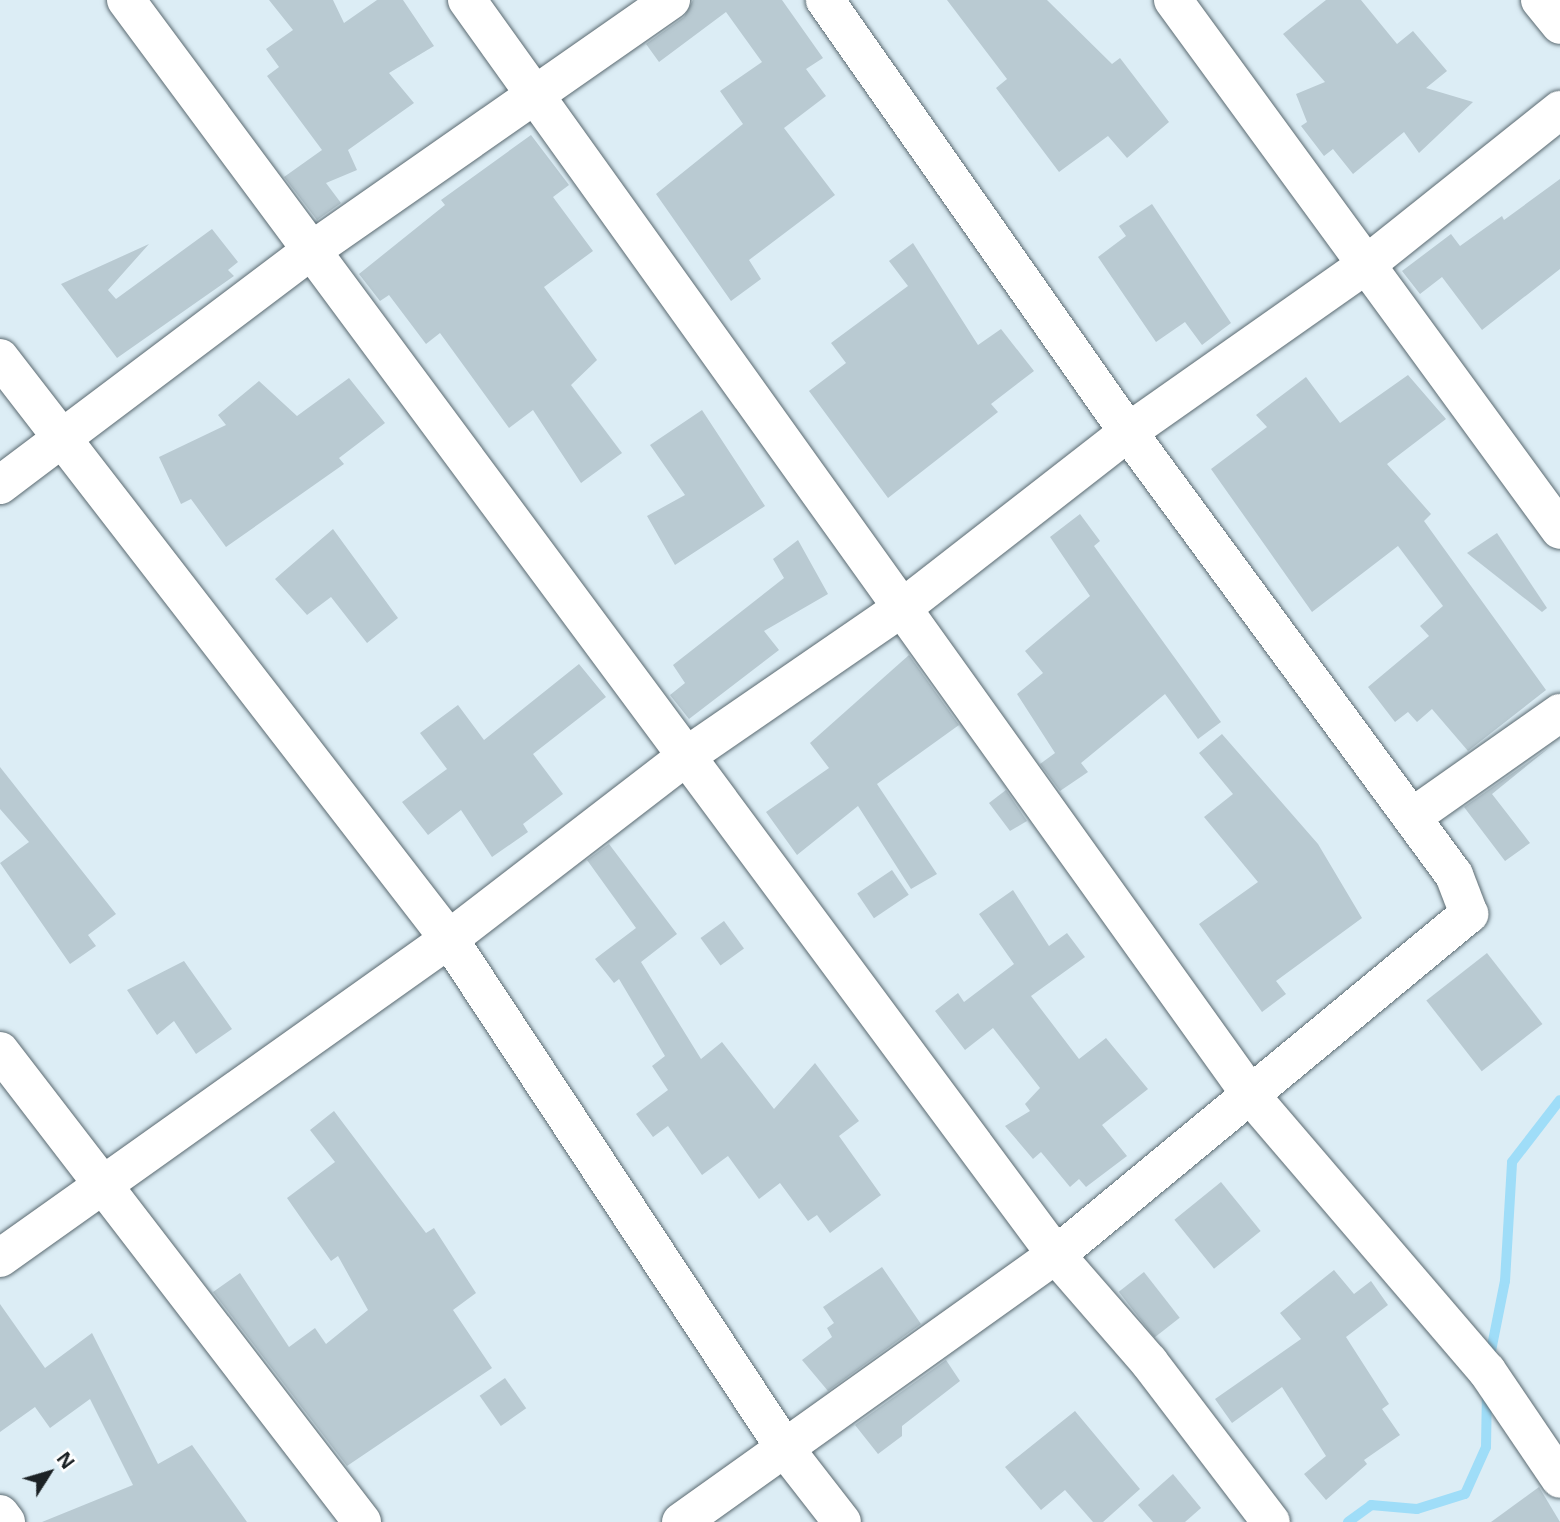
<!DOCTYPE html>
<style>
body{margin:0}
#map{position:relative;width:1560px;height:1522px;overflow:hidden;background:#dcedf5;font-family:"Noto Sans",sans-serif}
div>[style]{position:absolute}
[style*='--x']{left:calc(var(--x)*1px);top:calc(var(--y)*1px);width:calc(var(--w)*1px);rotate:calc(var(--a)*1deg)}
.stream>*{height:10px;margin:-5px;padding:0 5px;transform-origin:5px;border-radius:5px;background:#9fddf8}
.building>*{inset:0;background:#b9cad2;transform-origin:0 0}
.roads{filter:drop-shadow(0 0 2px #5b6a71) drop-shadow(0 0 2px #5b6a71)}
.minor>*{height:38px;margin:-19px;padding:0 19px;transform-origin:19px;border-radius:19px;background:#fff}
span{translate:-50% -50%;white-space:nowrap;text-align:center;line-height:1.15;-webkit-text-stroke:7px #fff;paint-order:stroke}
.north{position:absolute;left:14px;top:1438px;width:70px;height:70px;-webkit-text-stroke:5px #fff;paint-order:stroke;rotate:53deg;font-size:19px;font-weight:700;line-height:28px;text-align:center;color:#1c2225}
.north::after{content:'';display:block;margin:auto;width:24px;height:32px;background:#1c2225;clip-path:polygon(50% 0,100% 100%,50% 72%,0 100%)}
</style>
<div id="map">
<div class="stream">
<i style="--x:1489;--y:1361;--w:82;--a:-78.7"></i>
<i style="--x:1505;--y:1281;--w:119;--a:-86.6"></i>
<i style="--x:1512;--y:1162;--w:78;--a:-52.3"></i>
<i style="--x:1348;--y:1522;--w:29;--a:-36"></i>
<i style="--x:1371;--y:1505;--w:46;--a:5"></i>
<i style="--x:1417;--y:1509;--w:50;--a:-17.4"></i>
<i style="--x:1465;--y:1494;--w:51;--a:-65.9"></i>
<i style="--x:1486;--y:1447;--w:56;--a:-89"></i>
</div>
<div class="building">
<i style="clip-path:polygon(269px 0,333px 0,344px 23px,377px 0,403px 0,434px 46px,389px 73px,414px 103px,348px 150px,357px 170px,326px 183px,341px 203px,317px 220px,284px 177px,322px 150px,267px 76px,279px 67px,266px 49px,293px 30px)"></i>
<i style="clip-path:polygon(693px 0,782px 0,823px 58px,806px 69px,826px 96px,784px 128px,835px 195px,749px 260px,761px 279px,731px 301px,656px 194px,743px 124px,720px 91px,762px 62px,726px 12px,659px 62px,646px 44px,684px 17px)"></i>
<i style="clip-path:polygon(947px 0,1047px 0,1112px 64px,1120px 58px,1169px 122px,1127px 158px,1108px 136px,1059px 172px,996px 88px,1007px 79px)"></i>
<i style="clip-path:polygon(1326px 0,1361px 0,1397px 44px,1413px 31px,1447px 71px,1426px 88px,1473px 102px,1419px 153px,1404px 132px,1353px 174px,1333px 149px,1324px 156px,1301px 126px,1307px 122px,1296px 94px,1325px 82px,1283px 34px)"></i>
<i style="clip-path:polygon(531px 135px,569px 185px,553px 197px,593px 251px,544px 287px,597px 360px,571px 385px,622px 453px,581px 483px,533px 410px,509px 428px,440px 333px,426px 344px,389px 295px,380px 301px,359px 274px,445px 205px,441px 200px)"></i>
<i style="clip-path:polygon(1560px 179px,1560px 269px,1482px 330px,1442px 277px,1420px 294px,1402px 271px,1451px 234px,1460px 246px,1502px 216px,1504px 220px)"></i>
<i style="clip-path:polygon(1152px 204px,1231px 323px,1202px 345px,1185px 322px,1156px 342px,1098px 257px,1126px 236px,1119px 226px)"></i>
<i style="clip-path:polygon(212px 229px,238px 262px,228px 270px,234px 276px,117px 358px,61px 284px,149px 244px,108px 290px,116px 299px)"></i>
<i style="clip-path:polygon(913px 243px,978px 345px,1001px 329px,1034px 371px,991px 404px,998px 412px,888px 498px,809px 391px,846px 363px,831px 343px,908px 286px,889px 261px)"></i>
<i style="clip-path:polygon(1408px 375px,1446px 419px,1387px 464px,1431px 514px,1424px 521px,1546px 690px,1468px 751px,1432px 709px,1417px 722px,1408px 712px,1395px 722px,1368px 687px,1429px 636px,1420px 626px,1443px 606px,1398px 546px,1312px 612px,1211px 469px,1267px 427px,1256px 415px,1306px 377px,1340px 423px)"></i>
<i style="clip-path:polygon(349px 378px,385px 423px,339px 458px,344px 464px,226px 547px,191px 499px,181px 504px,159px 457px,226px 425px,218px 415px,259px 381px,297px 416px)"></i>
<i style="clip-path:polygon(702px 410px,765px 506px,675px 565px,647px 516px,685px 495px,650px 445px)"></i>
<i style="clip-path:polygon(1080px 514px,1100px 541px,1094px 546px,1221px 722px,1198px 739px,1165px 694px,1081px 763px,1088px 772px,1060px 791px,1040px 764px,1055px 753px,1017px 694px,1043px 673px,1025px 651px,1090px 596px,1050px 537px)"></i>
<i style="clip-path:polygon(333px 529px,398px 618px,367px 643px,331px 597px,307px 615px,275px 579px)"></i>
<i style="clip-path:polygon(1497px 533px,1547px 608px,1542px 612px,1467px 553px)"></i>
<i style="clip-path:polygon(798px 540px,828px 594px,764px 631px,779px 650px,689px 719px,670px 695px,685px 683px,673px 665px,784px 578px,773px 559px)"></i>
<i style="clip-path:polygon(909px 655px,959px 725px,877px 784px,937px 874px,911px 889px,858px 806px,797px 855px,766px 812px,829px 768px,810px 743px)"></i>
<i style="clip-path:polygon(579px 664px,606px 697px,533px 754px,563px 794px,523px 824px,528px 832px,492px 857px,461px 810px,428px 835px,402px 802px,447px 769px,420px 733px,458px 705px,484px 740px)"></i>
<i style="clip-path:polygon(1222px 734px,1318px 844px,1362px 918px,1276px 981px,1286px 994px,1262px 1012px,1199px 924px,1258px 882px,1204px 817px,1233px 794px,1199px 753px)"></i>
<i style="clip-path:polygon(1550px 747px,1492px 794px,1530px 843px,1505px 861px,1464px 807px)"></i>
<i style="clip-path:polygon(0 767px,116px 914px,88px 935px,96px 946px,70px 964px,0 863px,29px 842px,0 809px)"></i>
<i style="clip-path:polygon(1006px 790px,1027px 821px,1010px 831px,989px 803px)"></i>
<i style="clip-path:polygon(609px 844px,677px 934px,641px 962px,701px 1059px,722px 1042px,774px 1109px,815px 1063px,859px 1121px,839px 1136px,881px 1195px,830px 1233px,817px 1215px,808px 1221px,780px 1183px,759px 1199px,728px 1156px,702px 1175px,668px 1126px,653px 1137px,636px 1114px,668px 1090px,652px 1066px,665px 1056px,619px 979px,614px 983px,595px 959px,636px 928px,587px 860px)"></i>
<i style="left:892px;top:870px;width:30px;height:42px;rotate:56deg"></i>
<i style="clip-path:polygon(1013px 890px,1049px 946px,1067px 933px,1085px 957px,1031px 996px,1079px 1059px,1106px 1038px,1148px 1089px,1102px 1125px,1127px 1156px,1086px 1187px,1079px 1179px,1070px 1187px,1041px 1152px,1033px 1159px,1005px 1126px,1030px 1111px,1025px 1104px,1040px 1088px,993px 1028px,965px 1050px,935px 1011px,958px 993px,964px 1002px,1014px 964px,979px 914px)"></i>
<i style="left:724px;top:921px;width:34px;height:29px;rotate:54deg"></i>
<i style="left:1487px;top:953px;width:90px;height:77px;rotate:52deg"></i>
<i style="clip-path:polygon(184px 961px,232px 1029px,196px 1054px,174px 1021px,157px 1035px,127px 990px)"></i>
<i style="clip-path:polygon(334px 1111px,426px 1233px,434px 1228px,476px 1293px,453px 1310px,492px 1368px,347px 1466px,213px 1292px,240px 1273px,289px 1347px,315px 1328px,326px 1344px,368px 1310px,338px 1256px,331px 1261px,287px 1198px,335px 1162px,310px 1130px)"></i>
<i style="left:1221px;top:1182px;width:63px;height:60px;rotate:51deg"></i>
<i style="clip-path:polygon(882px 1267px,921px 1324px,828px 1391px,802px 1360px,832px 1337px,827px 1328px,834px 1323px,823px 1307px)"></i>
<i style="clip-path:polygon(1334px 1270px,1354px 1294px,1371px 1281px,1388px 1305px,1346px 1337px,1389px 1404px,1382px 1409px,1400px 1435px,1364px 1460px,1367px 1464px,1326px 1500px,1304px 1474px,1326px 1456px,1282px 1387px,1232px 1423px,1215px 1399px,1301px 1339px,1280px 1313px)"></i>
<i style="left:1144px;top:1272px;width:58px;height:32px;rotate:52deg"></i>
<i style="clip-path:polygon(0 1304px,45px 1368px,92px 1333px,158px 1464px,192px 1445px,247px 1522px,42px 1522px,133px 1485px,90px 1399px,50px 1428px,35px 1407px,0 1432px)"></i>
<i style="clip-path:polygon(946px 1360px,960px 1381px,902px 1426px,902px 1436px,878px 1454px,855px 1425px)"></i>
<i style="left:505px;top:1378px;width:37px;height:31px;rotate:55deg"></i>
<i style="clip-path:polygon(1075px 1411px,1140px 1489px,1103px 1522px,1093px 1522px,1065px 1490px,1041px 1510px,1005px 1467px)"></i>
<i style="clip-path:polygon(1173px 1474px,1201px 1508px,1185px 1522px,1153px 1522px,1138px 1505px)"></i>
<i style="clip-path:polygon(1539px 1487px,1560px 1522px,1491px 1522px)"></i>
</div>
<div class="roads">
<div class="minor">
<i style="--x:126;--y:0;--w:1562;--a:53.46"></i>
<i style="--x:1056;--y:1255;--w:142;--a:49"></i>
<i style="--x:1149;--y:1362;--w:201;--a:52.7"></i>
<i style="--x:467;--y:0;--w:1349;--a:54.41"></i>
<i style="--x:1252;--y:1097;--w:361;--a:49.4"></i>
<i style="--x:1487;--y:1371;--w:130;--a:55.9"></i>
<i style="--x:1173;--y:0;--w:656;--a:53.86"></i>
<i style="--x:1540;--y:0;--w:32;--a:51"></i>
<i style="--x:0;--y:358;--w:734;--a:52.3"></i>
<i style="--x:449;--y:939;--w:612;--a:56.6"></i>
<i style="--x:786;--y:1450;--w:91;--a:52.1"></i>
<i style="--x:0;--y:485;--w:389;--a:-37"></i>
<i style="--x:311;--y:251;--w:439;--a:-34.9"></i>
<i style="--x:1412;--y:817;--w:181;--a:-35.1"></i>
<i style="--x:0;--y:1051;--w:594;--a:52.45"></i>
<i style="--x:0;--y:1258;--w:551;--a:-35.39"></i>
<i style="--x:449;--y:939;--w:298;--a:-37.6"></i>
<i style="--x:685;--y:757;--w:268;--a:-34.5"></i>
<i style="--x:906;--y:605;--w:281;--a:-37.9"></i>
<i style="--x:1128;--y:432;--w:292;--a:-35.1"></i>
<i style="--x:1367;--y:264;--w:247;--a:-38.6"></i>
<i style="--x:0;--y:1514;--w:10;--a:53"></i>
<i style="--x:681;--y:1522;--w:460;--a:-35.5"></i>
<i style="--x:1056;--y:1255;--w:536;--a:-39.55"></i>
<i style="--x:1469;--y:914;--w:42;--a:-111"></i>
<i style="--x:1454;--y:875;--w:550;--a:-126.35"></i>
<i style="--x:1128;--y:432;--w:528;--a:-125.05"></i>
</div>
</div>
<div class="north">N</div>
</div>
